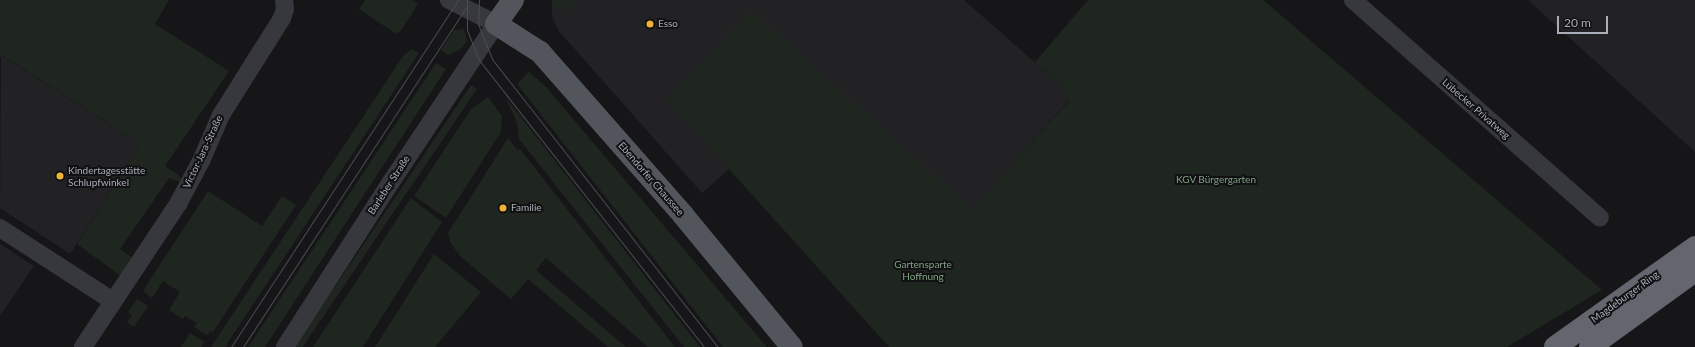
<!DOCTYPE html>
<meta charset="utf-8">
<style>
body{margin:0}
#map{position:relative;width:1695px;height:347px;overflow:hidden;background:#161618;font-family:Lato,sans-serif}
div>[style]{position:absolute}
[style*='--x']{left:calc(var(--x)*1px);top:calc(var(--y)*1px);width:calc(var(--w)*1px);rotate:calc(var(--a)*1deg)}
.built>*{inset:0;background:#222225}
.green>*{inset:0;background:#1e261f;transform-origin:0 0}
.minor>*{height:18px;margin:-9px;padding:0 9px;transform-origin:9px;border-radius:9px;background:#37383d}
.major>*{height:22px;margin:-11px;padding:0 11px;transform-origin:11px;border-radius:11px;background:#53555c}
.highway>*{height:22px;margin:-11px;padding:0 11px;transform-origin:11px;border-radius:11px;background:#63666e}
.tram>*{height:1px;margin:-0.5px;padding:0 0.5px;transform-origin:0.5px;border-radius:0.5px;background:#4a4c52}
.dots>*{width:11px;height:11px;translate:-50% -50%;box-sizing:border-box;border:2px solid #111113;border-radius:50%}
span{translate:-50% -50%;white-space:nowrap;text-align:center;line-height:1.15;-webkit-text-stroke:4px #111113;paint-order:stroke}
.poi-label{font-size:10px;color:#a8adb8}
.left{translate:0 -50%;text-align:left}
.street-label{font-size:10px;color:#a8adb8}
.park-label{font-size:10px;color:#7fa381}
.scale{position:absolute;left:1557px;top:16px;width:51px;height:18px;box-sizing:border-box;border:2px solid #a8adb8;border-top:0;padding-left:5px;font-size:12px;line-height:14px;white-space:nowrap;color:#a8adb8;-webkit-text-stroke:3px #111113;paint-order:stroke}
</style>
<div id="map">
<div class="built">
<i style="clip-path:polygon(552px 0,964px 0,1062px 86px,1069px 100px,972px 210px,751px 11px,666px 99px,729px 169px,702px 193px,558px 30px,552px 16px)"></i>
<i style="clip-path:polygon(1528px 0,1695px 0,1695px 152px)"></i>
<i style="clip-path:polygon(1px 55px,141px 144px,70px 254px,0 208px)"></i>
<i style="clip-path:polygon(0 244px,34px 266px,0 316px)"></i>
</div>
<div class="green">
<i style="clip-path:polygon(0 0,169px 0,155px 24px,229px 71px,165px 166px,180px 176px,181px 182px,169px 178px,120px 249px,133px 258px,121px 276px,77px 244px,141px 144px,2px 55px,0 57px)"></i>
<i style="clip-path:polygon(365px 0,412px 0,418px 4px,400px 32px,395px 33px,359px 9px)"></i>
<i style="clip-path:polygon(555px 0,575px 0,570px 11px,553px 6px)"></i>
<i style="clip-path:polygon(1088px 0,1263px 0,1602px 290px,1507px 347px,889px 347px,666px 99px,751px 10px,972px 209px,1069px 101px,1062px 86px,1035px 62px)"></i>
<i style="clip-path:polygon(464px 29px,467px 41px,461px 49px,448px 55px,441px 50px,454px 30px)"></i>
<i style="clip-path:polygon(412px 49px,419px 53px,225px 347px,211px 347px,403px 56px)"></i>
<i style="clip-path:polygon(436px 63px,446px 69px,265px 347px,248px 347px)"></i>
<i style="clip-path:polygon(529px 72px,546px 87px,767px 347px,723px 347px,517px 84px)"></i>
<i style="left:471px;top:85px;width:7px;height:314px;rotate:34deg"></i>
<i style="clip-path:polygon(488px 97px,502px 116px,501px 132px,446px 218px,414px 196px,471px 109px)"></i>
<i style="clip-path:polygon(506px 98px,700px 347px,684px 347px,519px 139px,517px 123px)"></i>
<i style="clip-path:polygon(508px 138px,518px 151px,520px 149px,675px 347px,648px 347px,546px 258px,536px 270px,626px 347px,608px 347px,528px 279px,511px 299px,460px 256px,450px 242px,448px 233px)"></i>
<i style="clip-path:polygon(208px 191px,262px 226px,282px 196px,296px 205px,213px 332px,210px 331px,207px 335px,194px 327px,197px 323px,185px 316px,183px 319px,169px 310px,180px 292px,163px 281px,152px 298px,145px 293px,144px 289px)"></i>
<i style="clip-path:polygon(411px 198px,442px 222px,363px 347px,313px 347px)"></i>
<i style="clip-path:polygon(434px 254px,481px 292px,435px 347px,375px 347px)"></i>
<i style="clip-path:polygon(137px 299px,148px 306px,134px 327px,127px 322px,132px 315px,128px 312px)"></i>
<i style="clip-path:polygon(190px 333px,205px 342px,201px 347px,181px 347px)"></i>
</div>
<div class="minor">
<i style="--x:1353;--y:0;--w:329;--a:41.4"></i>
<i style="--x:0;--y:228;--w:135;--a:32.9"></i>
<i style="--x:83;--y:347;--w:172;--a:-56.4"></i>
<i style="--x:178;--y:204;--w:49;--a:-61.9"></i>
<i style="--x:201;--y:161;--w:50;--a:-66.5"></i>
<i style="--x:221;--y:115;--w:115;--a:-57.8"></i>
<i style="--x:282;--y:18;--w:9;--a:-72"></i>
<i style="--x:285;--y:9;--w:9;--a:-96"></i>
<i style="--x:285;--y:347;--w:196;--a:-57.3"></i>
<i style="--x:391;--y:182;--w:190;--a:-56.4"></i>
<i style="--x:496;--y:24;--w:53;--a:-152.9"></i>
</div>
<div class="major">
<i style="--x:513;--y:0;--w:29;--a:125"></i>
<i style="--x:496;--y:24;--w:52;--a:32.5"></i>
<i style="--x:540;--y:52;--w:217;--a:48.7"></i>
<i style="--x:683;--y:215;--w:171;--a:50.5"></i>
</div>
<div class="highway">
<i style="--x:1555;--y:347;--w:172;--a:-35.5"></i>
<i style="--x:1590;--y:347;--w:130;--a:-35.9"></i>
</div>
<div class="tram">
<i style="--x:467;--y:0;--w:30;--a:90"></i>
<i style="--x:467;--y:30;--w:32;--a:68"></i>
<i style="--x:479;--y:60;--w:365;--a:51.9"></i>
<i style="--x:479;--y:0;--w:24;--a:92"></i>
<i style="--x:478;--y:24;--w:38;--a:68"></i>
<i style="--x:492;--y:59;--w:366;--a:51.9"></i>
<i style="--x:231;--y:347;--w:415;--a:-56.8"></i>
<i style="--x:243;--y:347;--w:406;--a:-56.7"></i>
</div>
<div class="dots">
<i style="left:650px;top:24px;background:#f2b134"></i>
<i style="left:60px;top:176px;background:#f2b134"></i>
<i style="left:503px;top:208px;background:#f2b134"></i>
</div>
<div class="poi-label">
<span class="left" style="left:658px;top:24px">Esso</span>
<span class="left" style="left:68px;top:176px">Kindertagesstätte<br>Schlupfwinkel</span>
<span class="left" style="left:511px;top:208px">Familie</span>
</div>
<div class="street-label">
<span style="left:1476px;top:109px;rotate:41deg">Lübecker Privatweg</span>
<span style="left:203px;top:152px;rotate:-65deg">Victor-Jara-Straße</span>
<span style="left:651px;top:179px;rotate:49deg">Ebendorfer Chaussee</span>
<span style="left:389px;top:185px;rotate:-57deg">Barleber Straße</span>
<span style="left:1625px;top:297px;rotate:-36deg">Magdeburger Ring</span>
</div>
<div class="park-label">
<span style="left:1216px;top:180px">KGV Bürgergarten</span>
<span style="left:923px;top:270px">Gartensparte<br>Hoffnung</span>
</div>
<div class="scale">20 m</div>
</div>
